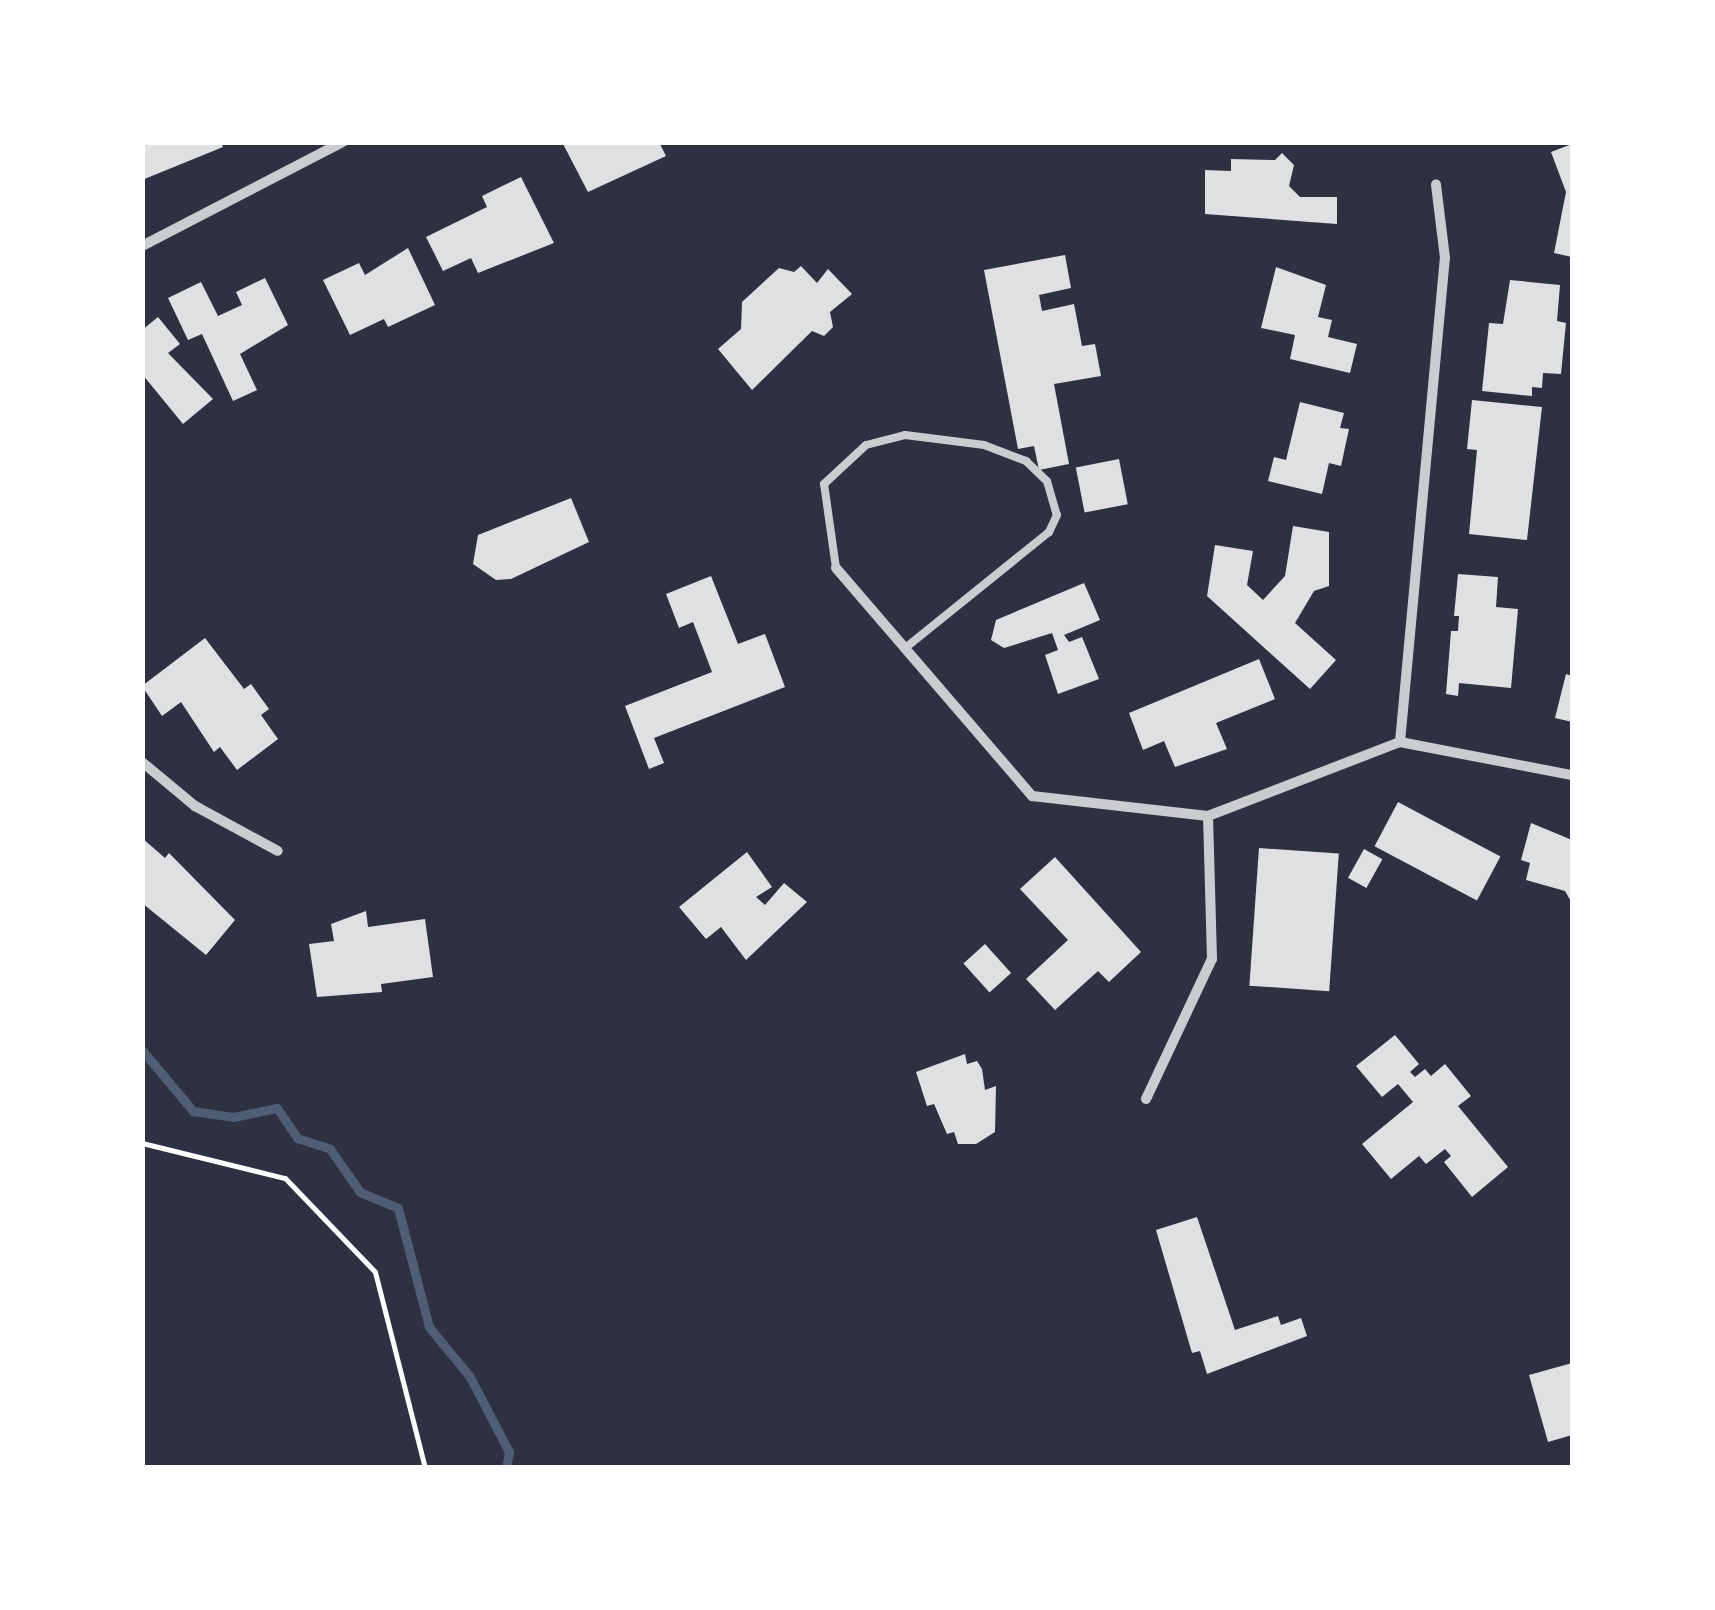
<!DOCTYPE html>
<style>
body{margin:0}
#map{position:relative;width:1715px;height:1610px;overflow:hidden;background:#2d3142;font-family:Montserrat,sans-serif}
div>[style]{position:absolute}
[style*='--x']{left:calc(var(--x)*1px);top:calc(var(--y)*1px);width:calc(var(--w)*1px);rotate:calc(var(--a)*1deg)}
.stream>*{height:9px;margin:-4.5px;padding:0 4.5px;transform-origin:4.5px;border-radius:4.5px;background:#4f5d75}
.building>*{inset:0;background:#e0e0e3;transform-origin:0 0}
.path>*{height:5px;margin:-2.5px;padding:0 2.5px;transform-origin:2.5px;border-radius:2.5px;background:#fff}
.service>*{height:8px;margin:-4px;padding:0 4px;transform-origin:4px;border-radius:4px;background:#caccd0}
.minor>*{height:10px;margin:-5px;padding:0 5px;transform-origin:5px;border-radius:5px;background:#caccd0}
span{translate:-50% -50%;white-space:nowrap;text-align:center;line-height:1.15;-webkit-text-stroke:10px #fff;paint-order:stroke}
.frame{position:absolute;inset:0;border:145px solid #fff;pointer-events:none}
</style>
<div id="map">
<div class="stream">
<i style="--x:142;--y:1050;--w:80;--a:50.1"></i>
<i style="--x:193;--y:1111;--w:40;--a:8.5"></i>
<i style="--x:233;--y:1117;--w:45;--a:-11.6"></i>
<i style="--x:277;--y:1108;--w:36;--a:56"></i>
<i style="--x:297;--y:1138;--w:35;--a:18"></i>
<i style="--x:330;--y:1149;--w:52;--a:55.1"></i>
<i style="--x:360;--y:1192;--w:41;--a:22.8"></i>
<i style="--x:398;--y:1208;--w:123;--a:75.4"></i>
<i style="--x:429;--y:1327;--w:65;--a:50.6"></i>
<i style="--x:470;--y:1377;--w:85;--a:62.5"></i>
<i style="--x:509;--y:1452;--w:16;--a:101"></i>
</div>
<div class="building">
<i style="clip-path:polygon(142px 142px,221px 142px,223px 147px,142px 180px)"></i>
<i style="clip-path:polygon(562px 142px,659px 142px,666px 156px,588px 192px)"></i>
<i style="clip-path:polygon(1572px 144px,1572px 257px,1554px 253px,1566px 192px,1551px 152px)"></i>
<i style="clip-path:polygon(1282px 153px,1294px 165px,1289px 186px,1300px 197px,1337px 197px,1337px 224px,1205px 214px,1205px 170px,1231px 171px,1231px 159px,1275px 160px)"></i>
<i style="clip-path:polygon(521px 177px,554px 243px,478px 273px,471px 258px,443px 271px,426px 237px,487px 207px,482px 196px)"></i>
<i style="clip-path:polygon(408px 248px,435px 305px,388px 327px,384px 319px,350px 335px,323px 280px,359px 263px,365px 275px)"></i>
<i style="clip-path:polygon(1065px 255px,1071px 288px,1039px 295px,1042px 311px,1074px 304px,1082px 346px,1095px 344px,1101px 376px,1054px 384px,1069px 464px,1039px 470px,1034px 446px,1018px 449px,984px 270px)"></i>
<i style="clip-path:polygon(801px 266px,817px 283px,828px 269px,852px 294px,830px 312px,833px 327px,824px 336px,812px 331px,752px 390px,718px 349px,741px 329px,742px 302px,779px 268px,794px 272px)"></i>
<i style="clip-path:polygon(1276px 267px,1326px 285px,1318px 317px,1332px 320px,1328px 337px,1357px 344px,1350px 373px,1290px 359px,1295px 335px,1261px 328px)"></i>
<i style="clip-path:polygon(265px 278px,288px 325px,240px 354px,257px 390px,233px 401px,202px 334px,188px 340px,168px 298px,201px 282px,218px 316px,242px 305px,236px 292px)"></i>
<i style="clip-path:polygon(1510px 280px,1560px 285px,1557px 321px,1566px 323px,1561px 374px,1543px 373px,1542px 388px,1532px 387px,1532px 396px,1482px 391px,1489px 323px,1503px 324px)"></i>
<i style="clip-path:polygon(158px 317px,180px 344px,168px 353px,213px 399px,183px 424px,142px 374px,142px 330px)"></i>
<i style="clip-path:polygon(1472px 400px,1542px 407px,1527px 540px,1469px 534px,1477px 450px,1467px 449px)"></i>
<i style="clip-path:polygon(1300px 402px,1344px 413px,1340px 428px,1349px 429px,1341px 466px,1329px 463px,1322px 494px,1268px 481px,1274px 457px,1286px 460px)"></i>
<i style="left:1119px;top:459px;width:46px;height:44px;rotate:79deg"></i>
<i style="clip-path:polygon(571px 498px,589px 542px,511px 579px,496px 580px,473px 564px,478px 535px)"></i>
<i style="clip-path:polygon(1293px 526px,1329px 532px,1329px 586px,1314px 591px,1295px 623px,1336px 660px,1310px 689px,1207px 596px,1215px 545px,1253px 551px,1247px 585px,1263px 600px,1285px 576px)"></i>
<i style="clip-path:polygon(1458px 574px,1498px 577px,1496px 607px,1518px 609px,1511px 688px,1459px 683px,1458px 696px,1446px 694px,1451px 631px,1458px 631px,1459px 616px,1454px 616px)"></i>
<i style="clip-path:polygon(711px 576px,738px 644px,765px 634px,785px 687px,654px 738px,664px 763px,649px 769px,625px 706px,712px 672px,693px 622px,679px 628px,666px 594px)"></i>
<i style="clip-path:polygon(1084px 583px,1100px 620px,1064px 635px,1069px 642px,1082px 637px,1099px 679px,1058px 694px,1045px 655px,1058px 650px,1052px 633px,1004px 648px,991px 640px,996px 620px)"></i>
<i style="clip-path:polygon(205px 638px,244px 689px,251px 684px,269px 709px,261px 715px,278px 739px,237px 770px,220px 747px,214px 752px,181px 702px,162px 716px,142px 686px)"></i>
<i style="clip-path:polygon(1259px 659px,1275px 699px,1216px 723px,1227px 749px,1175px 767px,1164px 741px,1143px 750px,1129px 713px)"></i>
<i style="clip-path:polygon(1566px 674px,1572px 676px,1572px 722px,1555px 718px)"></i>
<i style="left:1398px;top:802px;width:116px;height:50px;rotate:28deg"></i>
<i style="clip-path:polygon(1531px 823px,1572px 840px,1572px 903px,1565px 891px,1526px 880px,1530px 863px,1521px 860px)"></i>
<i style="clip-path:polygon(142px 838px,165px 858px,169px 853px,235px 920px,206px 955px,142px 903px)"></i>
<i style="left:1259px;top:848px;width:80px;height:138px;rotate:4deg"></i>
<i style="left:1364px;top:849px;width:21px;height:33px;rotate:29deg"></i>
<i style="clip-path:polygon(747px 852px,772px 887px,756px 897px,765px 905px,784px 883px,807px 902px,746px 960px,721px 927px,706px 939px,679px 907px)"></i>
<i style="clip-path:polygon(1055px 857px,1141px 952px,1109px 982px,1098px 971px,1055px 1010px,1026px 979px,1068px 940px,1020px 889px)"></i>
<i style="clip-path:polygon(366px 911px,368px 927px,425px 919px,433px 977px,381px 984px,382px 992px,317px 997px,309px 944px,334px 941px,331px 924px)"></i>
<i style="left:985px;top:944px;width:39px;height:29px;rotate:48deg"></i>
<i style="clip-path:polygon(1395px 1035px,1419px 1064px,1410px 1072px,1415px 1077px,1425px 1069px,1431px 1076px,1445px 1064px,1471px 1096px,1458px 1106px,1508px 1167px,1472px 1197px,1444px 1162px,1451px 1156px,1445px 1149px,1426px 1164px,1419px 1156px,1391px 1179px,1362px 1144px,1413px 1102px,1398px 1084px,1382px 1097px,1356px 1066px)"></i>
<i style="clip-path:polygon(965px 1054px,967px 1064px,977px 1061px,982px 1069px,985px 1090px,996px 1086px,995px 1132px,976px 1144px,958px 1144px,954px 1132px,947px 1134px,934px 1104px,927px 1106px,916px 1072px)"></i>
<i style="clip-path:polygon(1197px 1217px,1235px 1330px,1278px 1316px,1281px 1325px,1301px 1318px,1307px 1336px,1207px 1374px,1200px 1351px,1192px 1353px,1156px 1230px)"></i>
<i style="clip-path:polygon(1572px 1363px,1572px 1435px,1548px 1442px,1529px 1375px)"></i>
</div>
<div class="path">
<i style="--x:142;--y:1143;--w:147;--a:13.8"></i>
<i style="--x:285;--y:1178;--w:130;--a:46.2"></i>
<i style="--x:375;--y:1272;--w:202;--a:75.7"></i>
</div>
<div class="service">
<i style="--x:836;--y:568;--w:85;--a:-98.1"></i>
<i style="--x:824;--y:484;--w:57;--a:-42.9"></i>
<i style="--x:866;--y:445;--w:40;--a:-14.4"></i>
<i style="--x:905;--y:435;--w:80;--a:7.2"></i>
<i style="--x:984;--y:445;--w:45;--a:20.9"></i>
<i style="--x:1026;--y:461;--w:29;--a:44"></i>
<i style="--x:1047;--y:481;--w:35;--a:74"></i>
<i style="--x:1057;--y:515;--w:19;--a:115"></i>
<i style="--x:1049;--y:532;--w:185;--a:141.1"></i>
</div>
<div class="minor">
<i style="--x:142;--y:246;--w:226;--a:-27.4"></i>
<i style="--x:836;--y:568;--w:301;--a:49.3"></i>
<i style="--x:1032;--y:796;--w:177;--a:6.5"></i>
<i style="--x:1208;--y:816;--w:206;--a:-21.1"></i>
<i style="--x:1400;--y:742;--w:175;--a:10.9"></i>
<i style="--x:1400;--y:742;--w:486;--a:-84.7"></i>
<i style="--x:1445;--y:258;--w:74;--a:-97"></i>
<i style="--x:142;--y:762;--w:69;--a:39.7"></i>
<i style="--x:195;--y:806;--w:94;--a:28.5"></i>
<i style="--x:1146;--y:1099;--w:155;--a:-64.8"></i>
<i style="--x:1212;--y:959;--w:143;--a:-91.6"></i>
</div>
<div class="frame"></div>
</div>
